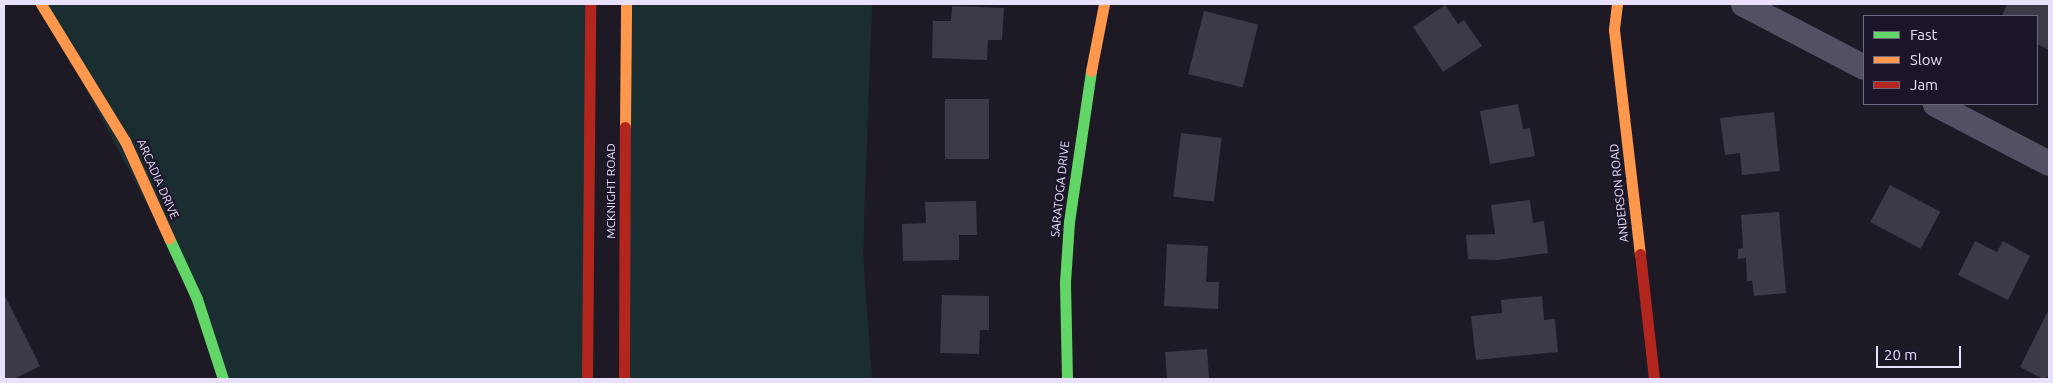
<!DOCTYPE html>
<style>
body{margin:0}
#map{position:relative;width:2053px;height:383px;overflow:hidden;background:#1d1a25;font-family:Ubuntu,sans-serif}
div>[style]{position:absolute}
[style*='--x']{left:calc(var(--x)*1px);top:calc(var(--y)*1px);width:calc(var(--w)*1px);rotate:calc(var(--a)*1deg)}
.green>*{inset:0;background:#1a2d31}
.building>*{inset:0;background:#3d3946;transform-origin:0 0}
.street>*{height:25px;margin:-12.5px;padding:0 12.5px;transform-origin:12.5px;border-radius:12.5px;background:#545064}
.fast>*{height:11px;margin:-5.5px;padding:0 5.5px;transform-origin:5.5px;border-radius:5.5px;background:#63d668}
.slow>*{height:11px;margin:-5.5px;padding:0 5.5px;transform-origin:5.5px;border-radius:5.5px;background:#ff974d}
.jam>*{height:11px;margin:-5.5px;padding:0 5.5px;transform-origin:5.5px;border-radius:5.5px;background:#b3261e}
span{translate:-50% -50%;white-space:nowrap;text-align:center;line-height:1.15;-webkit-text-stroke:4px #1c152a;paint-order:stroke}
.street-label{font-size:12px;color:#e9e1fb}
.frame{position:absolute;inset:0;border:5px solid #e9e1fb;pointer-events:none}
.legend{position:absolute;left:1863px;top:15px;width:175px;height:90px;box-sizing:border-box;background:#1c152a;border:1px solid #6e677e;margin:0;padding:6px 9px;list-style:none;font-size:15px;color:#e9e1fb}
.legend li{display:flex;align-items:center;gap:10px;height:25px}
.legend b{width:25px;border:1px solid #6e677e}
.scale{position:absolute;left:1876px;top:346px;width:85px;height:22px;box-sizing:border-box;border:2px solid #e9e1fb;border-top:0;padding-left:6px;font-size:15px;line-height:18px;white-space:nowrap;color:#e9e1fb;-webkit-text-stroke:4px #1c152a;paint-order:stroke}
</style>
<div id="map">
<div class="green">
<i style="clip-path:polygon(41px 4px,590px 4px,587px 379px,223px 379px,197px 299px)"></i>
<i style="clip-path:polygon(626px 4px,872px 4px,863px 254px,872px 379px,624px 379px)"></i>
</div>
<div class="building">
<i style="clip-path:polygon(2007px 4px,2049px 4px,2049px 50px,2037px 44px,2037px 16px,2002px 16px)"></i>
<i style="clip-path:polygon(1445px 5px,1458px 24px,1464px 20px,1482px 46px,1443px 72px,1413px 27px)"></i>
<i style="clip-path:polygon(952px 6px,1004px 8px,1002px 40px,988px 40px,987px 60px,932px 58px,933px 21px,951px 21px)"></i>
<i style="left:1204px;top:11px;width:56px;height:65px;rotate:14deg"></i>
<i style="left:945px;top:99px;width:44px;height:60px"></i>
<i style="clip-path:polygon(1518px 104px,1523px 129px,1530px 128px,1535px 156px,1490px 164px,1480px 111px)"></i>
<i style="clip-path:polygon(1774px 112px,1780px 171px,1742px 175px,1740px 153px,1725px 155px,1720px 118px)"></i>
<i style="left:1181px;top:133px;width:41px;height:64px;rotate:7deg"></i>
<i style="left:1890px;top:185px;width:57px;height:42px;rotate:28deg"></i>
<i style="clip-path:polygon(1530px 200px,1533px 223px,1544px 221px,1548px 253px,1498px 260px,1468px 259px,1466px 235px,1495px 234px,1491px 205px)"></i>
<i style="clip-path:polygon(976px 201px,977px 235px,959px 235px,959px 260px,903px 261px,902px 224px,926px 223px,925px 202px)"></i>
<i style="clip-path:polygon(1779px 212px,1786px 293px,1754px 296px,1752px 281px,1747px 281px,1746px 258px,1738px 259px,1738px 249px,1743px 248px,1741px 215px)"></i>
<i style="clip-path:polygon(1975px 241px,1997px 252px,2003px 241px,2030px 256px,2008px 300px,1958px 275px)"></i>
<i style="clip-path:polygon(1167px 244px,1208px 246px,1206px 282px,1219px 282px,1218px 309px,1164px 306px)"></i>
<i style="clip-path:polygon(4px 294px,40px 366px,14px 379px,4px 379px)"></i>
<i style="clip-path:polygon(942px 295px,989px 296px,989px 330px,980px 330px,979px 354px,940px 353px)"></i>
<i style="clip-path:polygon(1542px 296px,1544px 320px,1555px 319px,1558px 352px,1476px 360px,1471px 316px,1502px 313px,1501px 300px)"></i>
<i style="clip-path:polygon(2049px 309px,2049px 376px,2043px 379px,2020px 367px)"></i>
<i style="left:1207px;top:349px;width:30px;height:42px;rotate:86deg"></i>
</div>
<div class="street">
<i style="--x:1743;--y:4;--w:136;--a:27.5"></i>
<i style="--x:1935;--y:104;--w:128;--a:27.4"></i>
</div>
<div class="fast">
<i style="--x:169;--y:238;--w:67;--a:65.3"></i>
<i style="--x:197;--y:299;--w:84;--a:72"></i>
<i style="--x:1067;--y:379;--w:97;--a:-91.2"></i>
<i style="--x:1065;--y:282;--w:60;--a:-86.2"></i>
<i style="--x:1069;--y:222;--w:153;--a:-81.7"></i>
</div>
<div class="slow">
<i style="--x:41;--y:4;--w:161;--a:58.5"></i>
<i style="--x:125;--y:141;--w:107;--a:65.6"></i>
<i style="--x:1617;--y:4;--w:26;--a:97"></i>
<i style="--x:1614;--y:30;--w:226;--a:83.4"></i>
<i style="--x:1091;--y:71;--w:68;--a:-79"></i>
<i style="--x:625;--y:127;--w:123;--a:-89.5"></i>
</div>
<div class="jam">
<i style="--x:1640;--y:254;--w:126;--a:83.6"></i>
<i style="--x:587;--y:379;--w:375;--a:-89.5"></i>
<i style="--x:624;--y:379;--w:252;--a:-89.8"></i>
</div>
<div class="street-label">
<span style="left:158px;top:179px;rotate:66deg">ARCADIA DRIVE</span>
<span style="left:1060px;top:189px;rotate:-84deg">SARATOGA DRIVE</span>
<span style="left:611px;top:191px;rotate:-90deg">MCKNIGHT ROAD</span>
<span style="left:1619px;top:193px;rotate:-96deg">ANDERSON ROAD</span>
</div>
<div class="frame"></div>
<ul class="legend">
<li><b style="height:6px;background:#63d668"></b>Fast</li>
<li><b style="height:6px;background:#ff974d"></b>Slow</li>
<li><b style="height:6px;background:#b3261e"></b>Jam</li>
</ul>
<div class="scale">20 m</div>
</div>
